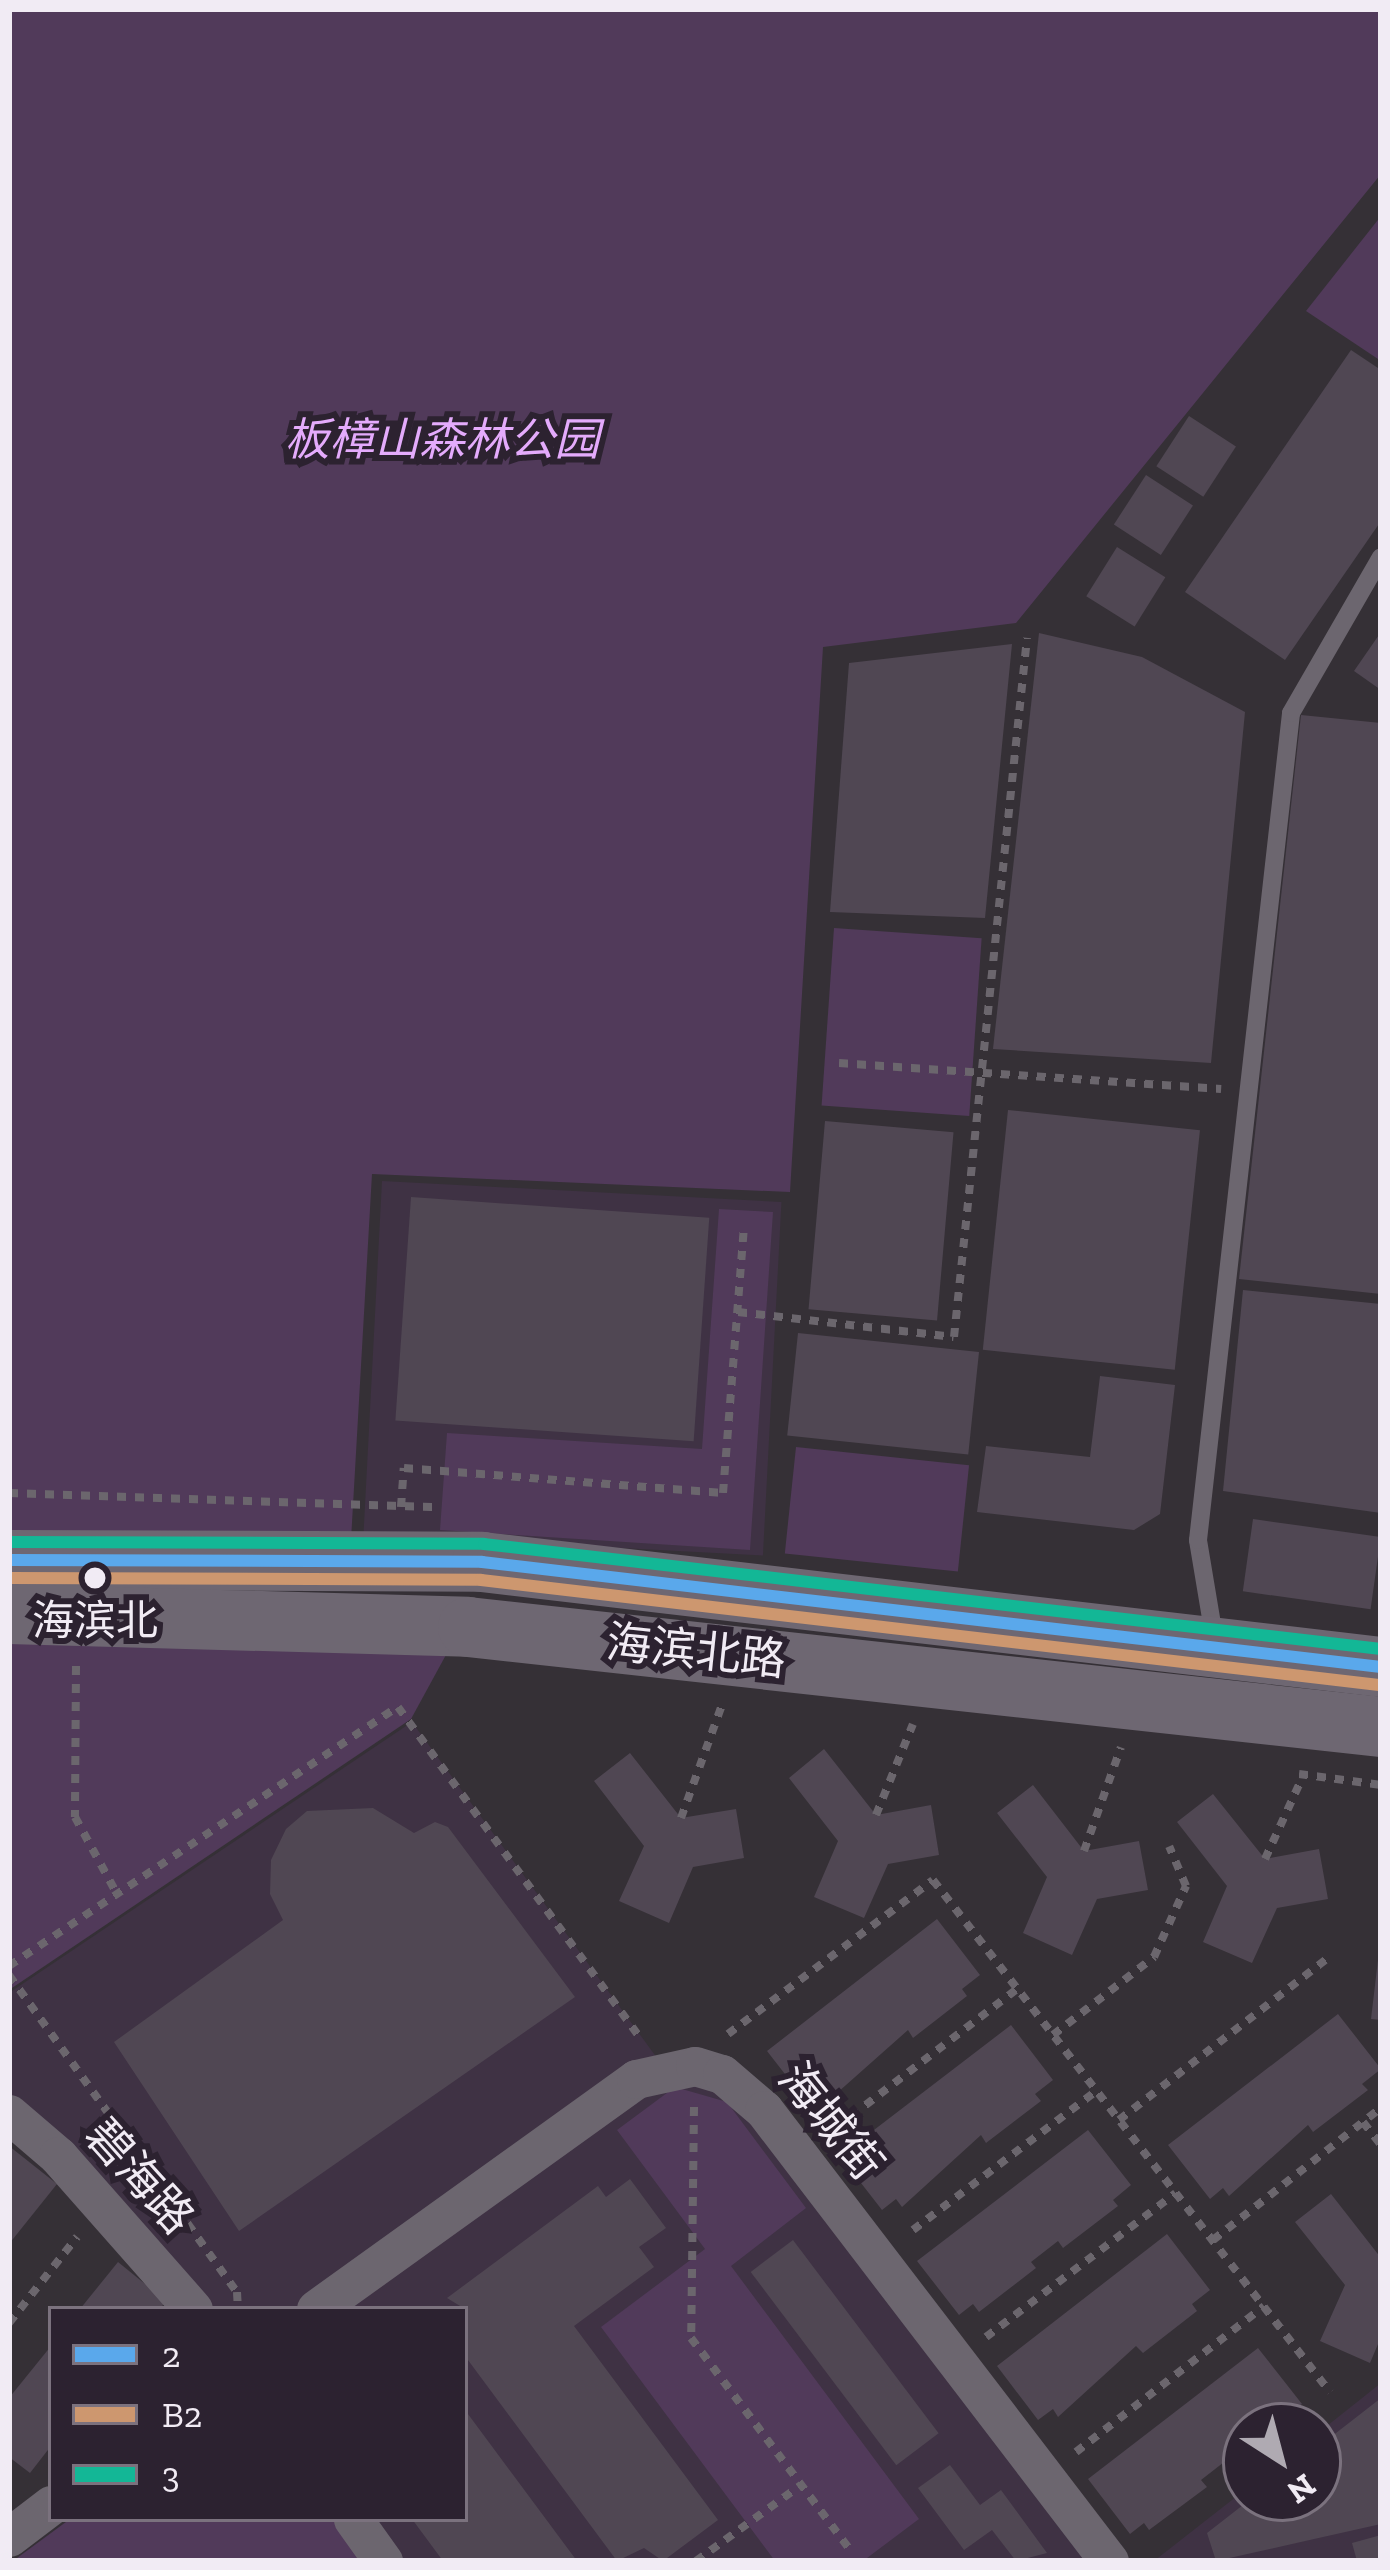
<!DOCTYPE html>
<meta charset="utf-8">
<style>
body{margin:0}
#map{position:relative;width:1390px;height:2570px;overflow:hidden;background:#353036;font-family:"Zilla Slab","Noto Sans SC",serif}
div>[style]{position:absolute}
[style*='--x']{left:calc(var(--x)*1px);top:calc(var(--y)*1px);width:calc(var(--w)*1px);rotate:calc(var(--a)*1deg)}
.built>*{inset:0;background:#3f3244;transform-origin:0 0}
.green>*{inset:0;background:#513a5a;transform-origin:0 0}
.building>*{inset:0;background:#504753;transform-origin:0 0}
.path>*{height:8px;margin-top:-4px;transform-origin:0;background:repeating-linear-gradient(90deg,#6b666d 0 9px,transparent 0 18px)}
.lane>*{height:18px;margin:-9px;padding:0 9px;transform-origin:9px;border-radius:9px;background:#6c666f}
.street>*{height:39px;margin:-19.5px;padding:0 19.5px;transform-origin:19.5px;border-radius:19.5px;background:#6c666f}
.primary>*{height:60px;margin:-30px;padding:0 30px;transform-origin:30px;border-radius:30px;background:#6e6772}
.bus-1>*{height:12px;margin:-6px;padding:0 6px;transform-origin:6px;border-radius:6px;background:#5aa8eb}
.bus-2>*{height:12px;margin:-6px;padding:0 6px;transform-origin:6px;border-radius:6px;background:#cd976f}
.bus-3>*{height:12px;margin:-6px;padding:0 6px;transform-origin:6px;border-radius:6px;background:#13b796}
.dots>*{width:33px;height:33px;translate:-50% -50%;box-sizing:border-box;border:6px solid #2c2230;border-radius:50%}
span{translate:-50% -50%;white-space:nowrap;text-align:center;line-height:1.15;-webkit-text-stroke:12px #2c2230;paint-order:stroke}
.bus-label{font-size:42px;color:#f1ebf4}
.park-label{font-size:45px;color:#e4abfc;font-style:italic}
.street-label{font-size:45px;color:#f1ebf4}
.frame{position:absolute;inset:0;border:12px solid #f1ebf4;pointer-events:none}
.legend{position:absolute;left:48px;top:2306px;width:420px;height:216px;box-sizing:border-box;background:#2c2230;border:3px solid #7b727e;margin:0;padding:15px 21px;list-style:none;font-size:36px;color:#f1ebf4}
.legend li{display:flex;align-items:center;gap:24px;height:60px}
.legend b{width:60px;border:3px solid #7b727e}
.north{position:absolute;left:1222px;top:2402px;width:120px;height:120px;box-sizing:border-box;background:#2c2230;border:3px solid #7b727e;border-radius:50%;rotate:144deg;font-size:33px;font-weight:700;line-height:48px;text-align:center;color:#f1ebf4}
.north::after{content:'';display:block;margin:auto;width:42px;height:54px;background:#afaab2;clip-path:polygon(50% 0,100% 100%,50% 72%,0 100%)}
</style>
<div id="map">
<div class="built">
<i style="left:382px;top:1181px;width:400px;height:354px;rotate:3deg"></i>
<i style="clip-path:polygon(412px 1722px,657px 2058px,311px 2309px,198px 2309px,9px 2109px,9px 1993px)"></i>
<i style="clip-path:polygon(721px 2076px,1103px 2561px,385px 2561px,355px 2519px,465px 2519px,465px 2309px,322px 2309px,637px 2081px)"></i>
<i style="clip-path:polygon(1381px 2383px,1381px 2561px,1154px 2561px,1246px 2489px,1246px 2498px,1318px 2498px,1318px 2433px)"></i>
</div>
<div class="green">
<i style="clip-path:polygon(9px 9px,1381px 9px,1381px 174px,1016px 623px,823px 647px,790px 1192px,372px 1174px,351px 1540px,9px 1531px)"></i>
<i style="clip-path:polygon(1381px 216px,1381px 361px,1306px 311px)"></i>
<i style="left:834px;top:928px;width:148px;height:178px;rotate:4deg"></i>
<i style="clip-path:polygon(719px 1209px,773px 1212px,750px 1550px,440px 1530px,447px 1433px,702px 1449px)"></i>
<i style="left:796px;top:1447px;width:174px;height:107px;rotate:6deg"></i>
<i style="clip-path:polygon(9px 1618px,459px 1631px,411px 1719px,9px 1990px)"></i>
<i style="clip-path:polygon(675px 2087px,727px 2102px,806px 2208px,731px 2266px,919px 2519px,863px 2561px,775px 2561px,601px 2327px,705px 2249px,617px 2130px)"></i>
<i style="clip-path:polygon(70px 2519px,348px 2519px,378px 2561px,13px 2561px)"></i>
</div>
<div class="building">
<i style="clip-path:polygon(1351px 350px,1381px 370px,1381px 521px,1285px 660px,1185px 592px)"></i>
<i style="left:1189px;top:416px;width:56px;height:60px;rotate:33deg"></i>
<i style="left:1146px;top:475px;width:56px;height:59px;rotate:33deg"></i>
<i style="left:1117px;top:547px;width:57px;height:58px;rotate:32deg"></i>
<i style="clip-path:polygon(1381px 632px,1381px 690px,1354px 671px)"></i>
<i style="clip-path:polygon(1039px 633px,1142px 657px,1245px 712px,1211px 1063px,993px 1049px)"></i>
<i style="clip-path:polygon(1012px 644px,985px 918px,830px 912px,849px 663px)"></i>
<i style="clip-path:polygon(1301px 715px,1381px 723px,1381px 1294px,1239px 1279px)"></i>
<i style="left:1008px;top:1110px;width:193px;height:241px;rotate:6deg"></i>
<i style="left:825px;top:1121px;width:129px;height:189px;rotate:5deg"></i>
<i style="left:411px;top:1197px;width:299px;height:224px;rotate:4deg"></i>
<i style="clip-path:polygon(1243px 1290px,1381px 1304px,1381px 1513px,1223px 1491px)"></i>
<i style="left:798px;top:1333px;width:182px;height:103px;rotate:6deg"></i>
<i style="clip-path:polygon(1100px 1376px,1175px 1385px,1160px 1514px,1134px 1530px,977px 1512px,986px 1446px,1090px 1457px)"></i>
<i style="left:1253px;top:1519px;width:129px;height:73px;rotate:8deg"></i>
<i style="clip-path:polygon(824px 1749px,876px 1815px,931px 1805px,939px 1855px,888px 1864px,864px 1918px,814px 1897px,838px 1841px,789px 1778px)"></i>
<i style="clip-path:polygon(630px 1753px,681px 1818px,736px 1809px,744px 1858px,693px 1867px,669px 1923px,619px 1901px,644px 1846px,594px 1781px)"></i>
<i style="clip-path:polygon(1033px 1785px,1084px 1851px,1139px 1841px,1148px 1890px,1097px 1899px,1072px 1955px,1023px 1933px,1047px 1877px,997px 1813px)"></i>
<i style="clip-path:polygon(1213px 1794px,1265px 1859px,1319px 1849px,1328px 1899px,1277px 1908px,1252px 1963px,1203px 1942px,1227px 1886px,1177px 1822px)"></i>
<i style="clip-path:polygon(373px 1808px,414px 1833px,435px 1822px,448px 1827px,575px 1997px,239px 2231px,114px 2042px,283px 1920px,270px 1894px,271px 1860px,286px 1829px,307px 1811px)"></i>
<i style="clip-path:polygon(937px 1919px,980px 1975px,962px 1989px,967px 1996px,913px 2038px,908px 2030px,828px 2101px,823px 2094px,809px 2105px,767px 2051px)"></i>
<i style="clip-path:polygon(1378px 1960px,1381px 1960px,1381px 2020px,1371px 2019px)"></i>
<i style="clip-path:polygon(1338px 2014px,1381px 2069px,1362px 2084px,1368px 2090px,1313px 2132px,1308px 2125px,1229px 2196px,1223px 2188px,1210px 2199px,1168px 2145px)"></i>
<i style="clip-path:polygon(1011px 2025px,1053px 2080px,1035px 2094px,1041px 2101px,986px 2143px,981px 2135px,902px 2207px,896px 2199px,882px 2210px,840px 2156px)"></i>
<i style="clip-path:polygon(1088px 2130px,1131px 2185px,1113px 2200px,1118px 2206px,1063px 2248px,1058px 2241px,1031px 2262px,1036px 2268px,979px 2312px,973px 2304px,959px 2315px,917px 2261px)"></i>
<i style="clip-path:polygon(9px 2146px,57px 2184px,9px 2244px)"></i>
<i style="clip-path:polygon(630px 2179px,666px 2228px,639px 2247px,654px 2267px,574px 2326px,718px 2520px,663px 2561px,644px 2548px,617px 2561px,465px 2356px,465px 2309px,447px 2298px,598px 2186px,606px 2197px)"></i>
<i style="clip-path:polygon(1331px 2194px,1381px 2258px,1381px 2337px,1370px 2363px,1320px 2341px,1345px 2285px,1295px 2222px)"></i>
<i style="clip-path:polygon(1167px 2234px,1210px 2290px,1192px 2304px,1197px 2311px,1143px 2353px,1136px 2346px,1058px 2417px,1053px 2409px,1038px 2420px,997px 2366px)"></i>
<i style="left:793px;top:2240px;width:242px;height:53px;rotate:53deg"></i>
<i style="clip-path:polygon(118px 2262px,166px 2301px,160px 2309px,80px 2309px)"></i>
<i style="clip-path:polygon(51px 2346px,51px 2446px,30px 2473px,9px 2457px,9px 2398px)"></i>
<i style="clip-path:polygon(1258px 2348px,1302px 2404px,1283px 2418px,1289px 2426px,1246px 2426px,1246px 2458px,1234px 2467px,1228px 2459px,1201px 2480px,1207px 2487px,1149px 2530px,1144px 2523px,1130px 2534px,1088px 2479px)"></i>
<i style="clip-path:polygon(1381px 2398px,1381px 2524px,1216px 2561px,1207px 2533px,1252px 2498px,1318px 2498px,1318px 2447px)"></i>
<i style="clip-path:polygon(465px 2410px,577px 2561px,443px 2561px,412px 2519px,465px 2519px)"></i>
<i style="clip-path:polygon(950px 2465px,980px 2505px,1001px 2490px,1047px 2553px,1016px 2561px,992px 2530px,964px 2550px,918px 2488px)"></i>
<i style="clip-path:polygon(1381px 2535px,1381px 2561px,1357px 2561px,1352px 2543px)"></i>
</div>
<div class="path">
<i style="--x:839;--y:1063;--w:383;--a:3.9"></i>
<i style="--x:738;--y:1312;--w:217;--a:6.6"></i>
<i style="--x:954;--y:1337;--w:703;--a:-84.04"></i>
<i style="--x:9;--y:1493;--w:430;--a:1.9"></i>
<i style="--x:401;--y:1507;--w:39;--a:-86"></i>
<i style="--x:404;--y:1468;--w:320;--a:4.5"></i>
<i style="--x:723;--y:1493;--w:267;--a:-85.5"></i>
<i style="--x:76;--y:1666;--w:151;--a:90.4"></i>
<i style="--x:75;--y:1817;--w:88;--a:61.4"></i>
<i style="--x:1299;--y:1774;--w:83;--a:7.6"></i>
<i style="--x:876;--y:1815;--w:98;--a:-67.9"></i>
<i style="--x:681;--y:1818;--w:123;--a:-70.1"></i>
<i style="--x:1084;--y:1851;--w:110;--a:-70.4"></i>
<i style="--x:1265;--y:1859;--w:94;--a:-65.4"></i>
<i style="--x:9;--y:1966;--w:467;--a:-33.7"></i>
<i style="--x:398;--y:1707;--w:413;--a:53.8"></i>
<i style="--x:9;--y:1975;--w:390;--a:54.3"></i>
<i style="--x:237;--y:2292;--w:17;--a:87"></i>
<i style="--x:728;--y:2034;--w:256;--a:-36.9"></i>
<i style="--x:933;--y:1880;--w:648;--a:52.21"></i>
<i style="--x:1053;--y:2035;--w:128;--a:-37.7"></i>
<i style="--x:1154;--y:1957;--w:78;--a:-65.7"></i>
<i style="--x:1186;--y:1886;--w:43;--a:-113"></i>
<i style="--x:694;--y:2107;--w:231;--a:90.7"></i>
<i style="--x:691;--y:2338;--w:266;--a:53.1"></i>
<i style="--x:1119;--y:2120;--w:269;--a:-37.8"></i>
<i style="--x:1363;--y:2122;--w:29;--a:52"></i>
<i style="--x:837;--y:2127;--w:227;--a:-37.5"></i>
<i style="--x:913;--y:2230;--w:230;--a:-37.2"></i>
<i style="--x:1213;--y:2240;--w:214;--a:-38.2"></i>
<i style="--x:9;--y:2323;--w:110;--a:-51.7"></i>
<i style="--x:986;--y:2337;--w:238;--a:-37.2"></i>
<i style="--x:1076;--y:2452;--w:238;--a:-37.8"></i>
<i style="--x:696;--y:2561;--w:130;--a:-35.9"></i>
</div>
<div class="lane">
<i style="--x:1214;--y:1636;--w:97;--a:-99.5"></i>
<i style="--x:1198;--y:1540;--w:832;--a:-83.58"></i>
<i style="--x:1291;--y:713;--w:180;--a:-60"></i>
</div>
<div class="street">
<i style="--x:9;--y:2114;--w:65;--a:40.6"></i>
<i style="--x:58;--y:2156;--w:204;--a:48.6"></i>
<i style="--x:316;--y:2309;--w:394;--a:-35.7"></i>
<i style="--x:636;--y:2079;--w:60;--a:-12.4"></i>
<i style="--x:695;--y:2066;--w:28;--a:17"></i>
<i style="--x:722;--y:2074;--w:55;--a:40.6"></i>
<i style="--x:764;--y:2110;--w:568;--a:52.59"></i>
<i style="--x:353;--y:2519;--w:52;--a:54.5"></i>
<i style="--x:9;--y:2537;--w:53;--a:-37.3"></i>
</div>
<div class="primary">
<i style="--x:9;--y:1560;--w:473;--a:0.2"></i>
<i style="--x:482;--y:1562;--w:905;--a:6.66"></i>
<i style="--x:9;--y:1614;--w:459;--a:1.6"></i>
<i style="--x:468;--y:1627;--w:918;--a:6.25"></i>
</div>
<div class="bus-1">
<i style="--x:9;--y:1560;--w:473;--a:0.2"></i>
<i style="--x:482;--y:1562;--w:905;--a:6.66"></i>
</div>
<div class="bus-2">
<i style="--x:9;--y:1578;--w:472;--a:0.2"></i>
<i style="--x:481;--y:1580;--w:904;--a:6.67"></i>
</div>
<div class="bus-3">
<i style="--x:9;--y:1542;--w:475;--a:0.2"></i>
<i style="--x:484;--y:1544;--w:903;--a:6.68"></i>
</div>
<div class="dots">
<i style="left:95px;top:1578px;background:#f1ebf4"></i>
</div>
<div class="bus-label">
<span style="left:95px;top:1621px">海滨北</span>
</div>
<div class="park-label">
<span style="left:442px;top:441px">板樟山森林公园</span>
</div>
<div class="street-label">
<span style="left:696px;top:1652px;rotate:6deg">海滨北路</span>
<span style="left:830px;top:2122px;rotate:51deg">海城街</span>
<span style="left:139px;top:2177px;rotate:48deg">碧海路</span>
</div>
<div class="frame"></div>
<ul class="legend">
<li><b style="height:15px;background:#5aa8eb"></b>2</li>
<li><b style="height:15px;background:#cd976f"></b>B2</li>
<li><b style="height:15px;background:#13b796"></b>3</li>
</ul>
<div class="north">N</div>
</div>
